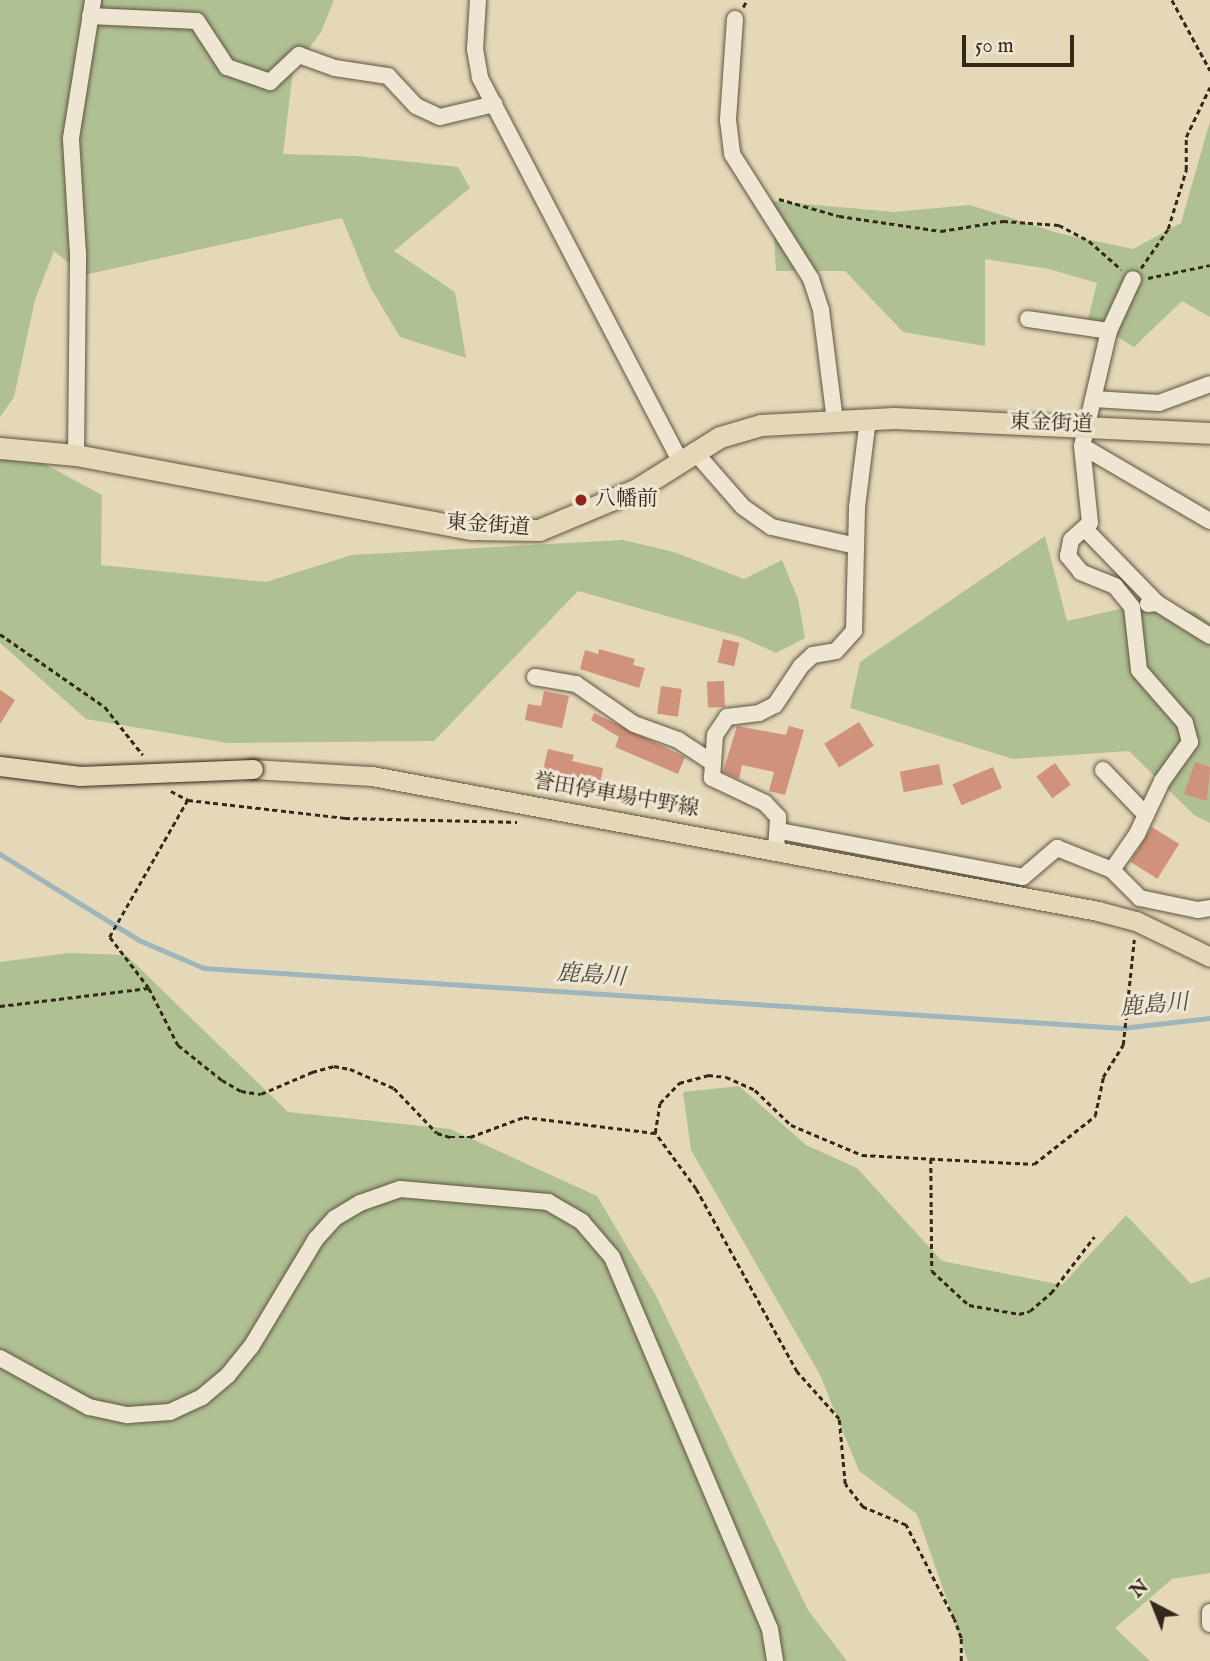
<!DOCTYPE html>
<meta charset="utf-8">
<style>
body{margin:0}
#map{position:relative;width:1210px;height:1661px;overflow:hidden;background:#e5d8b9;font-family:"IM FELL English","Noto Serif JP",serif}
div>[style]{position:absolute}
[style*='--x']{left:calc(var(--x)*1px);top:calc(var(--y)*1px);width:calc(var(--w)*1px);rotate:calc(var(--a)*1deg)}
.green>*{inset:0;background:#afc093}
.stream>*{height:4.5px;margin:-2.25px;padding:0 2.25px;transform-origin:2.25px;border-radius:2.25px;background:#9cb6bb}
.building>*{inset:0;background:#d1927b;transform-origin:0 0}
.path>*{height:2.5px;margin-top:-1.25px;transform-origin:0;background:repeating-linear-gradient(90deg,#332819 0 5px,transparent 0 8.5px)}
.roads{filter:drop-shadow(0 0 2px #605441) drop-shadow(0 0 2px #605441)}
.minor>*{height:16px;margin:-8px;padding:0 8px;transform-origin:8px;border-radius:8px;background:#eee6d2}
.major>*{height:19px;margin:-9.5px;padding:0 9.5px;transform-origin:9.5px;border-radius:9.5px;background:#e5d8b9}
.highway>*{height:21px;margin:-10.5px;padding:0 10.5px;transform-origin:10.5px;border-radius:10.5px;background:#e5d8b9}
.bridges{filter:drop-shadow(0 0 2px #332819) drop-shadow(0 0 2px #332819)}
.major-bridge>*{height:19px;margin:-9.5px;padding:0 9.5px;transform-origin:9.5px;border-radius:9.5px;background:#e5d8b9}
.dots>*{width:19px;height:19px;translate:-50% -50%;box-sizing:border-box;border:4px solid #eee6d2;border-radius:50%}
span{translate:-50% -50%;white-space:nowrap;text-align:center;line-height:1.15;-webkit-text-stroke:6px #eee6d2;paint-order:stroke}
.street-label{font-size:21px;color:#332819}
.poi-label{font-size:21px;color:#332819}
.left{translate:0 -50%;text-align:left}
.water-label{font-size:23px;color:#4d4c42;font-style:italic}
.north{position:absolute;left:1119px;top:1570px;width:70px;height:70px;-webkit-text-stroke:5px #eee6d2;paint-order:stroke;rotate:318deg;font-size:19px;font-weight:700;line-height:28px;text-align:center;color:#332819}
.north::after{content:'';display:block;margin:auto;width:24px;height:32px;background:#332819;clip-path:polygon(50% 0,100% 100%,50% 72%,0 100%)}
.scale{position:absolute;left:962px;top:35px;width:112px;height:32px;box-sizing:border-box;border:4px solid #332819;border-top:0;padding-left:9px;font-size:21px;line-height:24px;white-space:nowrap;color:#332819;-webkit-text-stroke:5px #eee6d2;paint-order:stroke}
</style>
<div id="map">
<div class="green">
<i style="clip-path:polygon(0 0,334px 0,321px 32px,293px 71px,283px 154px,356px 156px,458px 167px,470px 188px,394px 251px,455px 292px,466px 358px,400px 337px,370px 287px,342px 218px,84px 275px,54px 251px,35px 300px,14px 397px,0 417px)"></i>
<i style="clip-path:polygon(1210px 121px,1210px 317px,1182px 301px,1134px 347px,1088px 319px,1097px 283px,1049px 269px,985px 259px,985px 346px,903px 332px,845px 271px,776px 271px,772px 201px,894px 212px,970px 205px,1058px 233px,1133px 249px,1181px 223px)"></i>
<i style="clip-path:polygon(0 440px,102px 495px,101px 565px,266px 582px,352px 555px,623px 540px,674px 552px,744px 579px,782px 560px,798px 599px,805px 638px,776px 653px,741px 637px,578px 591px,434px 741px,228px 743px,86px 719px,0 643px)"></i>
<i style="clip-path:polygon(1045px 536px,1067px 621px,1142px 604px,1196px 612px,1210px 623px,1210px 823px,1194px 815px,1129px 751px,1013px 759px,850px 708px,860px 662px)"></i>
<i style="clip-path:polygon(69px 953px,126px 955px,288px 1112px,450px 1129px,597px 1196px,655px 1294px,808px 1610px,847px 1661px,0 1661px,0 962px)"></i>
<i style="clip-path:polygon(739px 1086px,806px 1145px,857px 1168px,942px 1261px,1062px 1285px,1126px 1215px,1191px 1284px,1210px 1277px,1210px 1573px,1172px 1579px,1115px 1628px,1150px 1661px,968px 1661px,917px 1514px,859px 1471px,820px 1375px,691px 1150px,683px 1092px)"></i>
</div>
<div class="stream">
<i style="--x:0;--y:854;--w:163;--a:31.7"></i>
<i style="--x:139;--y:940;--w:71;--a:23.3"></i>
<i style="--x:204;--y:968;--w:920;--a:3.74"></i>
<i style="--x:1122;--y:1028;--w:89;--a:-6.5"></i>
</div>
<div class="building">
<i style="left:723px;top:639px;width:17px;height:24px;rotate:13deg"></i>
<i style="clip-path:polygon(599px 649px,635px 659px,633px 665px,645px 668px,639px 688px,580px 669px,585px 650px,598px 654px)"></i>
<i style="left:724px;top:681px;width:26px;height:17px;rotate:88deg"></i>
<i style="left:661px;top:686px;width:21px;height:28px;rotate:8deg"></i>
<i style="clip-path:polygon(0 690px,15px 700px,0 724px)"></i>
<i style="clip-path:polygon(544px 691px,569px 696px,562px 728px,525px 720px,528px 704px,541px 706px)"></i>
<i style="clip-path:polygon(594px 713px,685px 757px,678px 774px,615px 747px,619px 737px,591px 720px)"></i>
<i style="left:859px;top:722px;width:28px;height:41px;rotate:58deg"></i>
<i style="clip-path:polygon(737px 726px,786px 735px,789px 726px,804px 730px,785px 795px,769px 791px,774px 772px,742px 765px,739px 779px,723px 772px)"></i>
<i style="clip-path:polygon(548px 749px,574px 755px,572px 761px,603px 768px,600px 785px,542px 775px)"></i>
<i style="clip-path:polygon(1195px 762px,1210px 767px,1207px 801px,1184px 794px)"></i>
<i style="left:1055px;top:763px;width:27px;height:23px;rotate:54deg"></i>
<i style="left:939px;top:764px;width:21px;height:40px;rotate:79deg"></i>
<i style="left:993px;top:767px;width:23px;height:44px;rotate:67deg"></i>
<i style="left:1152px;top:827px;width:32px;height:41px;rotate:32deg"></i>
</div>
<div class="path">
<i style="--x:1172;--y:0;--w:80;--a:61.5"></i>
<i style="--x:743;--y:7;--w:8;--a:-60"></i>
<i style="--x:779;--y:199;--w:62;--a:15.8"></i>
<i style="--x:839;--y:216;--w:103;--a:8.4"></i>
<i style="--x:941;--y:231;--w:63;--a:-9.2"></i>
<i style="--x:1003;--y:221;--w:56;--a:4.1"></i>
<i style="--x:1059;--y:225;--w:34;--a:28"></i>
<i style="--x:1089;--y:241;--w:43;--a:41.2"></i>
<i style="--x:1141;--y:268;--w:47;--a:-55.3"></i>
<i style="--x:1168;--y:229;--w:62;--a:-73"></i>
<i style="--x:1186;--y:170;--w:33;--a:-90"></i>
<i style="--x:1186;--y:137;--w:55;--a:-64.4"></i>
<i style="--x:1148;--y:278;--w:63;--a:-11.8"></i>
<i style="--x:0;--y:634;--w:128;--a:34.8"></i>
<i style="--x:105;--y:707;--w:61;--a:51.6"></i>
<i style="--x:171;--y:791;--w:19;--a:28"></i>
<i style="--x:188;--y:800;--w:158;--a:6.5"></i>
<i style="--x:345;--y:818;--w:172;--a:1.3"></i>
<i style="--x:188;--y:800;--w:158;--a:119.7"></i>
<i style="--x:110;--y:937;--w:64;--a:52.6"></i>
<i style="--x:149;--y:988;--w:64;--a:63"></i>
<i style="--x:178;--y:1045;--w:56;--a:38.5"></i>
<i style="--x:222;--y:1080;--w:22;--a:30"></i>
<i style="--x:241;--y:1091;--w:20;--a:9"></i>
<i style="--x:261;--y:1094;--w:56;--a:-23.3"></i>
<i style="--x:312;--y:1072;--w:23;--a:-15"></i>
<i style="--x:334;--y:1066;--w:16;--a:11"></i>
<i style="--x:350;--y:1069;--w:48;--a:23.4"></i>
<i style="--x:394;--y:1088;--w:62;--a:46.3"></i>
<i style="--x:437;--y:1133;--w:14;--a:17"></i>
<i style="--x:450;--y:1137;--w:20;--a:0"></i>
<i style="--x:470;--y:1137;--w:58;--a:-20.3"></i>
<i style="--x:524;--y:1117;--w:132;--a:7"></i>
<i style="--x:0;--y:1006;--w:150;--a:-6.9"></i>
<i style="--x:931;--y:1159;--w:112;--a:89.5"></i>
<i style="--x:932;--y:1271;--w:50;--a:42.6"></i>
<i style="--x:969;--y:1305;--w:51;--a:10.2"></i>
<i style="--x:1019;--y:1314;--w:11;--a:-15"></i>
<i style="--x:1030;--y:1311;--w:28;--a:-41"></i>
<i style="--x:1051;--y:1293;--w:71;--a:-52.5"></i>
<i style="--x:961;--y:1661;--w:23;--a:-90"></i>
<i style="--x:961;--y:1638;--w:20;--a:-110"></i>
<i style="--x:954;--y:1619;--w:106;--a:-117.1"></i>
<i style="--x:906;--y:1525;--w:47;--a:-157.3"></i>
<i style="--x:863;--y:1507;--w:29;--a:-128"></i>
<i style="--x:845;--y:1484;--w:65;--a:-95.3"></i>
<i style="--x:839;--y:1419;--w:63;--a:-131.8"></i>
<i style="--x:797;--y:1372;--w:209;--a:-118.9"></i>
<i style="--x:696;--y:1189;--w:69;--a:-126.2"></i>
<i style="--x:655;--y:1133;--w:30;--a:-81"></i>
<i style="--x:660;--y:1103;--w:28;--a:-46"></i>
<i style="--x:679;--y:1083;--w:30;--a:-15"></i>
<i style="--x:708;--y:1075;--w:18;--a:6"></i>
<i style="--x:726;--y:1077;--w:32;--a:24"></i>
<i style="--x:755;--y:1090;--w:50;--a:44.2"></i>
<i style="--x:791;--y:1125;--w:77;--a:22.9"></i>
<i style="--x:862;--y:1155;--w:172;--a:3"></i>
<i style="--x:1034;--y:1164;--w:78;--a:-38.2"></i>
<i style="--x:1095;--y:1116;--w:40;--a:-78"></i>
<i style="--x:1103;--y:1077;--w:38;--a:-58"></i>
<i style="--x:1123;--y:1045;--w:106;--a:-84"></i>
</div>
<div class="roads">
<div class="minor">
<i style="--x:478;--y:0;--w:49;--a:93.5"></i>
<i style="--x:475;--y:49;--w:29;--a:80"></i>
<i style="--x:480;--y:78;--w:432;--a:62.4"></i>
<i style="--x:90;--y:16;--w:107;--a:2.7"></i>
<i style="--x:197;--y:21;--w:55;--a:56.9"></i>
<i style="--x:227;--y:67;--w:46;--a:19.2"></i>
<i style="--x:270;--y:82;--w:40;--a:-43"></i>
<i style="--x:299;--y:55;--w:38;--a:20"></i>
<i style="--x:335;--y:68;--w:54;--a:8.6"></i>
<i style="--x:388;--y:76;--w:41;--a:47"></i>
<i style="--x:416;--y:106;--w:26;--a:25"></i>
<i style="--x:440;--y:117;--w:56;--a:-13.5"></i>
<i style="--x:735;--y:19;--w:101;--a:94"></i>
<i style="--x:728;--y:120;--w:34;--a:83"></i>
<i style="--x:732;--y:154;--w:148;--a:57.7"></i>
<i style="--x:811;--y:279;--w:33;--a:72"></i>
<i style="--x:821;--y:310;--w:112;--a:82.8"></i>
<i style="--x:1028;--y:319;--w:82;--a:8.4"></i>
<i style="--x:1094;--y:399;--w:65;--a:3.5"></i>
<i style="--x:1159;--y:403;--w:54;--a:-20.4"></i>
<i style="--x:1082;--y:446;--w:148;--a:30.4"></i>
<i style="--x:694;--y:451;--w:74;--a:48.8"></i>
<i style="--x:743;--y:507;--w:35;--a:35"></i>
<i style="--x:772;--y:527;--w:86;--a:12.7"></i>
<i style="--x:76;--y:455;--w:201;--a:-89.4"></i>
<i style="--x:78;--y:254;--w:116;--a:-93.5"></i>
<i style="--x:71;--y:138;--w:140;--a:-80.9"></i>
<i style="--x:1085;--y:529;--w:103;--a:45.8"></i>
<i style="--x:1148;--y:604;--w:9;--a:-6"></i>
<i style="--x:1157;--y:603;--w:62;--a:31.9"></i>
<i style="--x:535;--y:677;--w:42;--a:9.7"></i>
<i style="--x:576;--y:684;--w:70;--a:34.6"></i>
<i style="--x:634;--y:724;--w:47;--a:20"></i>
<i style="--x:678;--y:740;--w:42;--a:33.3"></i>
<i style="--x:1103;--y:770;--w:62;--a:46.3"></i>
<i style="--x:780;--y:831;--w:247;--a:10.7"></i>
<i style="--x:1023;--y:877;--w:45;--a:-40.5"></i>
<i style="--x:1057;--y:848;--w:59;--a:21.8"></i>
<i style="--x:1112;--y:870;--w:40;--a:45"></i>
<i style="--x:1140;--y:898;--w:59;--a:11.7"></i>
<i style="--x:1198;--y:910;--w:12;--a:-9"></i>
<i style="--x:776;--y:849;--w:32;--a:-86"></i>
<i style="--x:778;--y:817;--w:19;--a:-133"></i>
<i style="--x:765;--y:803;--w:59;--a:-154.7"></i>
<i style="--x:712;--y:778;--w:43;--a:-86"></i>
<i style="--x:715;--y:735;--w:22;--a:-56"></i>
<i style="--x:727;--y:717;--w:32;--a:-7"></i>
<i style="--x:759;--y:713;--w:18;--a:-27"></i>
<i style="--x:775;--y:705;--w:47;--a:-56.3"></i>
<i style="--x:801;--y:666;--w:16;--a:-43"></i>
<i style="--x:813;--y:655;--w:23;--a:-10"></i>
<i style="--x:836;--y:651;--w:27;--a:-48"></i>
<i style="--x:854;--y:631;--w:124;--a:-88.6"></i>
<i style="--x:857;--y:507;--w:89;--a:-82.9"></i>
<i style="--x:1112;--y:870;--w:44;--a:-55.2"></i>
<i style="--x:1137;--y:834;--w:59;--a:-64.7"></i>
<i style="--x:1162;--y:781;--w:48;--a:-54.3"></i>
<i style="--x:1190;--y:742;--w:20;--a:-105"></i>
<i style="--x:1185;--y:723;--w:70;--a:-131"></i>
<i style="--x:1139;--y:670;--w:63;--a:-96.3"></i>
<i style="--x:1132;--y:607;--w:27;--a:-129"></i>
<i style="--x:1115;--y:586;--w:37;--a:-158"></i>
<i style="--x:1081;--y:572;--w:21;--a:-129"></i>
<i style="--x:1068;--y:556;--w:16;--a:-79"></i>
<i style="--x:1071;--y:540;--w:25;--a:-42"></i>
<i style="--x:1090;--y:523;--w:77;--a:-95.9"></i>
<i style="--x:1082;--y:446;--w:118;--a:-76.8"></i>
<i style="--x:1109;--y:331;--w:57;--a:-65.2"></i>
<i style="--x:0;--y:1358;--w:102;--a:28.8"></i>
<i style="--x:89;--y:1407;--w:40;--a:12"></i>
<i style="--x:128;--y:1415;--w:42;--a:-4.1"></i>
<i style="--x:170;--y:1412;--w:35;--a:-25"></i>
<i style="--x:202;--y:1397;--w:34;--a:-40"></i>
<i style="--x:228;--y:1375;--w:36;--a:-51"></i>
<i style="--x:251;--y:1347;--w:126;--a:-59"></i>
<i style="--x:316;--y:1239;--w:28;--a:-48"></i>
<i style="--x:335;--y:1218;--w:29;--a:-31"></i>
<i style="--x:360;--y:1203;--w:42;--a:-19.3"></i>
<i style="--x:400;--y:1189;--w:149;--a:5"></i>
<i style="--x:548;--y:1202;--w:39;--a:30"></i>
<i style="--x:582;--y:1222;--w:46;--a:49.4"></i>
<i style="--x:612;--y:1257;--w:404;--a:67"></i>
<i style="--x:770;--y:1629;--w:32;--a:81"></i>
<i style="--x:1210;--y:1612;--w:12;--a:90"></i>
</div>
<div class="major">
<i style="--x:253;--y:769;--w:119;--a:3.4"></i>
<i style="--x:372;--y:776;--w:738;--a:10.53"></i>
<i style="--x:1098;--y:911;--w:39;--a:15"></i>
<i style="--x:1136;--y:921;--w:82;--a:25.9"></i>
</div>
<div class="highway">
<i style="--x:0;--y:448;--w:76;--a:5.3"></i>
<i style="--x:76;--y:455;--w:404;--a:10.6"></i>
<i style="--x:473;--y:529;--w:66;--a:0.9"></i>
<i style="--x:539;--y:530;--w:106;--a:-22.7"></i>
<i style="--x:637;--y:489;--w:98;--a:-32.1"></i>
<i style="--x:720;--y:437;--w:43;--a:-16.3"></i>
<i style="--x:761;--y:425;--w:133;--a:-3"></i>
<i style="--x:894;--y:418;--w:316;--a:2.7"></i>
</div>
</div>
<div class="bridges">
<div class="major-bridge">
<i style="--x:0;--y:766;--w:81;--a:7.1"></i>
<i style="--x:80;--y:776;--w:173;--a:-2.3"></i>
</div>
</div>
<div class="dots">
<i style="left:581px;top:500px;background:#8f2418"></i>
</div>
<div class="street-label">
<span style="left:1051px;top:424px;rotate:2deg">東金街道</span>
<span style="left:488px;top:526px;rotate:4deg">東金街道</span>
<span style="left:616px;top:796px;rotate:10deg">誉田停車場中野線</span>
</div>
<div class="poi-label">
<span class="left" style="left:595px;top:500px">八幡前</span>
</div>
<div class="water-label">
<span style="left:591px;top:976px;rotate:4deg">鹿島川</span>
<span style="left:1154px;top:1006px;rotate:-5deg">鹿島川</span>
</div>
<div class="north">N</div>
<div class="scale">50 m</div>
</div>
